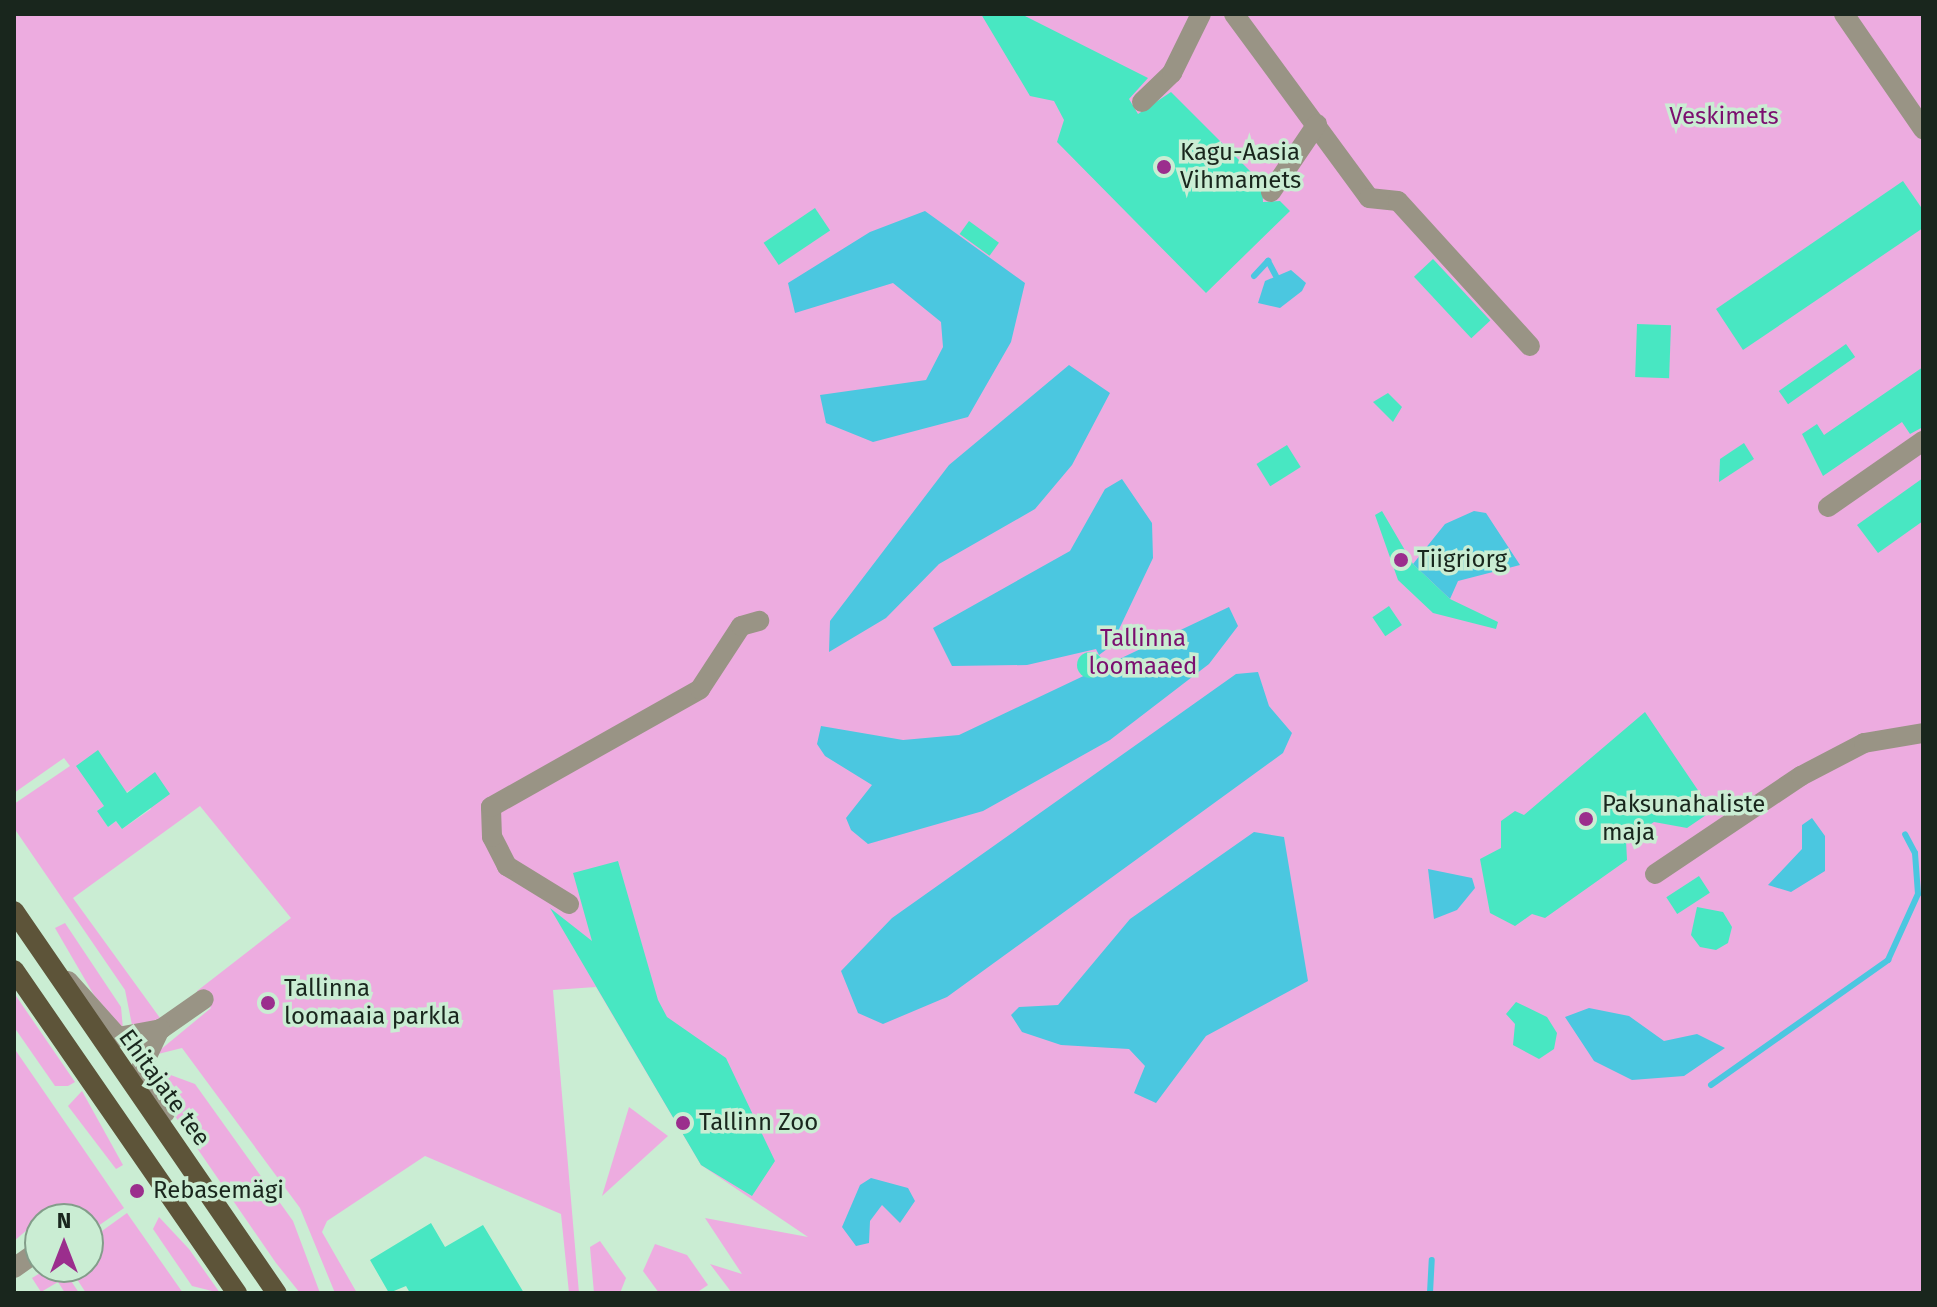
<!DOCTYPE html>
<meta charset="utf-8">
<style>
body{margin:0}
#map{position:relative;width:1937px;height:1307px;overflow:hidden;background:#caedd3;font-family:"Fira Sans",sans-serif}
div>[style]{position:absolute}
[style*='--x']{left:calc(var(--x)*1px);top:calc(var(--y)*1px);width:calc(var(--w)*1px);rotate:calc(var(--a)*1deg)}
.green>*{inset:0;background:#edace0}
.water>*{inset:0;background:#4bc7e0}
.stream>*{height:6px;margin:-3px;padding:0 3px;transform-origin:3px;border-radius:3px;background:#4bc7e0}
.building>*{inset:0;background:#48e7c2;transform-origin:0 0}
.round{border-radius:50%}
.minor>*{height:20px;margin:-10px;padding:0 10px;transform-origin:10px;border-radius:10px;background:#999485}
.major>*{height:20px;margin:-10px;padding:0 10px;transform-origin:10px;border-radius:10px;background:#5d5439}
.dots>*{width:22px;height:22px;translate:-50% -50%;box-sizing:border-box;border:4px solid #caedd3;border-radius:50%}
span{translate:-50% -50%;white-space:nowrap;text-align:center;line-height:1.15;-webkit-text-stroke:7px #caedd3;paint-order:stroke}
.park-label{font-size:24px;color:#7b0f6f}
.poi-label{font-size:24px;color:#19261d}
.left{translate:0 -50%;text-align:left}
.street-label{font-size:24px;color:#19261d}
.frame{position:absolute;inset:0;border:16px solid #19261d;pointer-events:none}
.north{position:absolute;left:24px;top:1203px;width:80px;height:80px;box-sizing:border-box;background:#caedd3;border:2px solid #839d8a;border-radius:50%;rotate:0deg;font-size:22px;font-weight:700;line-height:32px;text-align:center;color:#19261d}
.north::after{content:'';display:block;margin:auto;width:28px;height:36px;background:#9b2e8d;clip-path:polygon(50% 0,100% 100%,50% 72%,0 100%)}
</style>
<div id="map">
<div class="green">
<i style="clip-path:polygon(evenodd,14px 14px,1923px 14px,1923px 1293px,732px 1293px,710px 1264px,742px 1274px,705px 1218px,808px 1237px,701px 1165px,596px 987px,553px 990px,579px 1293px,569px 1293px,561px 1214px,425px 1156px,327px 1221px,322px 1232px,357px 1293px,335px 1293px,300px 1208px,182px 1048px,154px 1055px,211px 1008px,197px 991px,291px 918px,200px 806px,73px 898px,160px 1018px,133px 1030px,125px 990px,14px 828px,14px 804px,70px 766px,64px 758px,14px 793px,14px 14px,135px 787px,151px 809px,122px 829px,116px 821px,108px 827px,98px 810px,135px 787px)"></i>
<i style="clip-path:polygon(65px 923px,121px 1007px,123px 1029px,94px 995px,55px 928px)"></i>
<i style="clip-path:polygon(14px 993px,75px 1082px,68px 1086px,55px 1086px,14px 1027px)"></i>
<i style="clip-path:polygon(14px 1048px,124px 1208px,88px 1233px,88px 1219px,40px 1219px,14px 1241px)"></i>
<i style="clip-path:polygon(149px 1067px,195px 1084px,293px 1221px,320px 1293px,300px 1293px,276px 1263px,153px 1084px)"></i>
<i style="clip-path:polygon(82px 1091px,123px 1165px,116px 1169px,68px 1106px)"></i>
<i style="clip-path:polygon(629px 1107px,668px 1136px,602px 1196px)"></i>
<i style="clip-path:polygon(127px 1213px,183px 1293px,86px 1293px,69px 1267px,88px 1267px,88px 1241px)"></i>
<i style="clip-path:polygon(159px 1217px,189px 1249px,220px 1293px,192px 1286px,153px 1229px)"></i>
<i style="clip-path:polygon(600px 1241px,626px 1278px,620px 1293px,594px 1293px,590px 1247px)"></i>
<i style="clip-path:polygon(655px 1244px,687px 1255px,708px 1285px,696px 1293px,659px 1293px,643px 1271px)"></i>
<i style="clip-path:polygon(50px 1267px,62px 1267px,79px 1293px,65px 1293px,58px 1282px,41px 1292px,32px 1278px)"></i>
</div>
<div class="water">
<i style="clip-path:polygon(925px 211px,1025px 283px,1011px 342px,968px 417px,873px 442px,826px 423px,820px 395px,926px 380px,943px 347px,941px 322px,893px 283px,795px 313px,788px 283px,870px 232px)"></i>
<i style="clip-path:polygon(1291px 270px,1306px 283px,1302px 291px,1280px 308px,1258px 303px,1265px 281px)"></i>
<i style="clip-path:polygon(1069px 365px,1110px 393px,1072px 465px,1035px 509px,939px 564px,886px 618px,829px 652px,830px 621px,949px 465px)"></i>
<i style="clip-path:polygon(1122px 479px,1152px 523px,1153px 558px,1111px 646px,1099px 655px,1096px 649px,1027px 665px,952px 666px,933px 628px,1070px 551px,1105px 489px)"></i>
<i style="clip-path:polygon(1474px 511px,1486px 513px,1520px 565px,1458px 581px,1450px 599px,1413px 564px,1445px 524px)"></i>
<i style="clip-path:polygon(1229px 607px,1238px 626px,1209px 664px,1110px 740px,983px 811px,868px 844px,851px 830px,846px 818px,872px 785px,825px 756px,817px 744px,821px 726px,903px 740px,959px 735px)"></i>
<i style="clip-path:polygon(1258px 672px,1269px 706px,1292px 733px,1283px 753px,947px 997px,883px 1024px,858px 1013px,841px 971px,892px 918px,1236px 674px)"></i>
<i style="clip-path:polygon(1812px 818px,1825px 836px,1825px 871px,1791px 892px,1768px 885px,1802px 849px,1802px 825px)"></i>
<i style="clip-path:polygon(1254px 832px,1284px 837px,1308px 981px,1206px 1036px,1156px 1103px,1134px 1093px,1145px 1066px,1129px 1049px,1061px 1045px,1022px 1032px,1011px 1015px,1019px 1007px,1058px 1005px,1130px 919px)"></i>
<i style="clip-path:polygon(1428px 869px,1472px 878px,1475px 888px,1457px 910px,1434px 919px)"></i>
<i style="clip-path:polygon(1589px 1008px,1629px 1016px,1664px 1041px,1697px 1034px,1725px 1048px,1684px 1076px,1632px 1080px,1594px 1061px,1565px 1017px)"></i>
<i style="clip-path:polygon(871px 1178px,908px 1188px,915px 1201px,900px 1223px,882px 1205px,870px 1221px,869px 1243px,856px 1246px,842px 1227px,860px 1185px)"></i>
</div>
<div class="stream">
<i style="--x:1254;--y:276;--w:21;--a:-47"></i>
<i style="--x:1268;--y:261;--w:17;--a:62"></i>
<i style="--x:1711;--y:1085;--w:217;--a:-35.2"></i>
<i style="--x:1888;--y:960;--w:72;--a:-65.6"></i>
<i style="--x:1918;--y:894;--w:41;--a:-94.2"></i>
<i style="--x:1915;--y:853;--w:21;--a:-118"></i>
<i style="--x:1430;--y:1293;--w:33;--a:-87"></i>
</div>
<div class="building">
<i style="clip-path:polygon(981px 14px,1021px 14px,1148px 78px,1129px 99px,1138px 114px,1171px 92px,1262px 183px,1263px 202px,1280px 201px,1290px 211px,1206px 293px,1057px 142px,1064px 120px,1054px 101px,1030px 96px)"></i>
<i style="clip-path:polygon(1903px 181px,1923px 210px,1923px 228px,1743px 350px,1716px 309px)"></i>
<i style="left:815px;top:208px;width:27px;height:62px;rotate:56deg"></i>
<i style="left:969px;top:221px;width:37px;height:16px;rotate:36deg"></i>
<i style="left:1433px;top:259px;width:84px;height:26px;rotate:47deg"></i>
<i style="left:1637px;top:324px;width:34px;height:53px;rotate:2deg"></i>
<i style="left:1846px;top:344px;width:16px;height:82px;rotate:55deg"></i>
<i style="clip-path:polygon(1923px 367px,1923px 427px,1910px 434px,1902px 422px,1823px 476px,1802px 434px,1817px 424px,1824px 435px)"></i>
<i style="clip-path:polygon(1388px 393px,1402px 407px,1393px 422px,1373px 402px)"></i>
<i style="clip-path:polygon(1744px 443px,1754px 459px,1719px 482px,1720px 459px)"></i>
<i style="left:1287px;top:445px;width:26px;height:36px;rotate:58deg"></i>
<i style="clip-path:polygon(1923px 478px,1923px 521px,1878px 553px,1857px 525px)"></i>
<i style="clip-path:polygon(1382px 511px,1413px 564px,1450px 599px,1498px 622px,1496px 629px,1433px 613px,1398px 580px,1375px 515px)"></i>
<i style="left:1389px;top:606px;width:23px;height:20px;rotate:56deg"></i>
<i class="round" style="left:1077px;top:652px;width:26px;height:26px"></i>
<i style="clip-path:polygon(1645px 712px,1712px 811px,1687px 828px,1654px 822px,1626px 840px,1627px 860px,1545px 918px,1532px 914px,1515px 926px,1490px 913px,1480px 859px,1501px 848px,1501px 821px,1515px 811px,1524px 815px)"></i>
<i style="clip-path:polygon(98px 750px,127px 793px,155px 772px,170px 794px,122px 829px,116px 821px,108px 827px,97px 811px,104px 806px,76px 766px)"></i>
<i style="clip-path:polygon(618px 861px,658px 1000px,667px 1017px,726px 1058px,775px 1161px,752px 1196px,701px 1165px,550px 908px,592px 941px,573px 873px)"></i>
<i style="left:1699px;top:876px;width:20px;height:39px;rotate:57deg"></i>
<i style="clip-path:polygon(1697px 907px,1723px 912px,1732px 927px,1728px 943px,1716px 950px,1700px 947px,1691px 935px)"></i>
<i style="clip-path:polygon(1516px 1002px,1547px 1017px,1557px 1033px,1554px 1049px,1539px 1059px,1513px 1045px,1515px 1024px,1506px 1014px)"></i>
<i style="clip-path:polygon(431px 1223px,445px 1247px,483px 1225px,524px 1293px,410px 1293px,406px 1286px,389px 1293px,370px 1260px)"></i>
</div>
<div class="minor">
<i style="--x:1234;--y:14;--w:228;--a:53.7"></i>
<i style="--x:1369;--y:198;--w:29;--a:6"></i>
<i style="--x:1398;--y:201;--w:196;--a:47.7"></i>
<i style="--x:1844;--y:14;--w:140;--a:55.5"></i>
<i style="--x:1142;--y:102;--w:42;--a:-44"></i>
<i style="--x:1172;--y:73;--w:66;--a:-63.8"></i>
<i style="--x:1271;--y:192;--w:82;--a:-55.9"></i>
<i style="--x:1828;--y:507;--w:116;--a:-34.8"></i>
<i style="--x:1655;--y:874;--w:176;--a:-33.9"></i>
<i style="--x:1801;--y:776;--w:71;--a:-27.6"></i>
<i style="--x:1864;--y:743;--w:60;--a:-9.6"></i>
<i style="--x:569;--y:904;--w:73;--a:-148.5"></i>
<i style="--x:507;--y:866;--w:33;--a:-117"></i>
<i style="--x:492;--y:837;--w:30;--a:-92"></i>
<i style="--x:491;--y:807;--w:240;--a:-29.4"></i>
<i style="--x:700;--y:689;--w:75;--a:-56.9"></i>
<i style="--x:741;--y:626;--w:19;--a:-16"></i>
<i style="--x:68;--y:981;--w:75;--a:48.2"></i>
<i style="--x:118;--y:1037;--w:44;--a:-10.5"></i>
<i style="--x:161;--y:1029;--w:52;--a:-34.9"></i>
<i style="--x:160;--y:1029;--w:44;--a:115.4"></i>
<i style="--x:141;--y:1069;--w:50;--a:61.4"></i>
<i style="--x:14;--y:1268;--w:32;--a:-35"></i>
</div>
<div class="major">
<i style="--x:14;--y:911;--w:464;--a:55.5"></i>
<i style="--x:14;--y:970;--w:393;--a:55.4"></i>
</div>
<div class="dots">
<i style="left:1164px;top:167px;background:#9b2e8d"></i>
<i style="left:1401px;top:560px;background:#9b2e8d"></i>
<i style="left:1586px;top:819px;background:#9b2e8d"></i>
<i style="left:268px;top:1003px;background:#9b2e8d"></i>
<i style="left:683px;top:1123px;background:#9b2e8d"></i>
<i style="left:137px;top:1191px;background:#9b2e8d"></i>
</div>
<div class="park-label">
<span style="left:1724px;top:117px">Veskimets</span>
<span style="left:1143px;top:653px">Tallinna<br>loomaaed</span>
</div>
<div class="poi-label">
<span class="left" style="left:1180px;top:167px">Kagu-Aasia<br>Vihmamets</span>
<span class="left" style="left:1417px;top:560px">Tiigriorg</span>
<span class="left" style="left:1602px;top:819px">Paksunahaliste<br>maja</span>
<span class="left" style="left:284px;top:1003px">Tallinna<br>loomaaia parkla</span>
<span class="left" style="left:699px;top:1123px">Tallinn Zoo</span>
<span class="left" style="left:153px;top:1191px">Rebasemägi</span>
</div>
<div class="street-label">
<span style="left:164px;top:1088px;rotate:54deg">Ehitajate tee</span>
</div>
<div class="frame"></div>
<div class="north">N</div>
</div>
